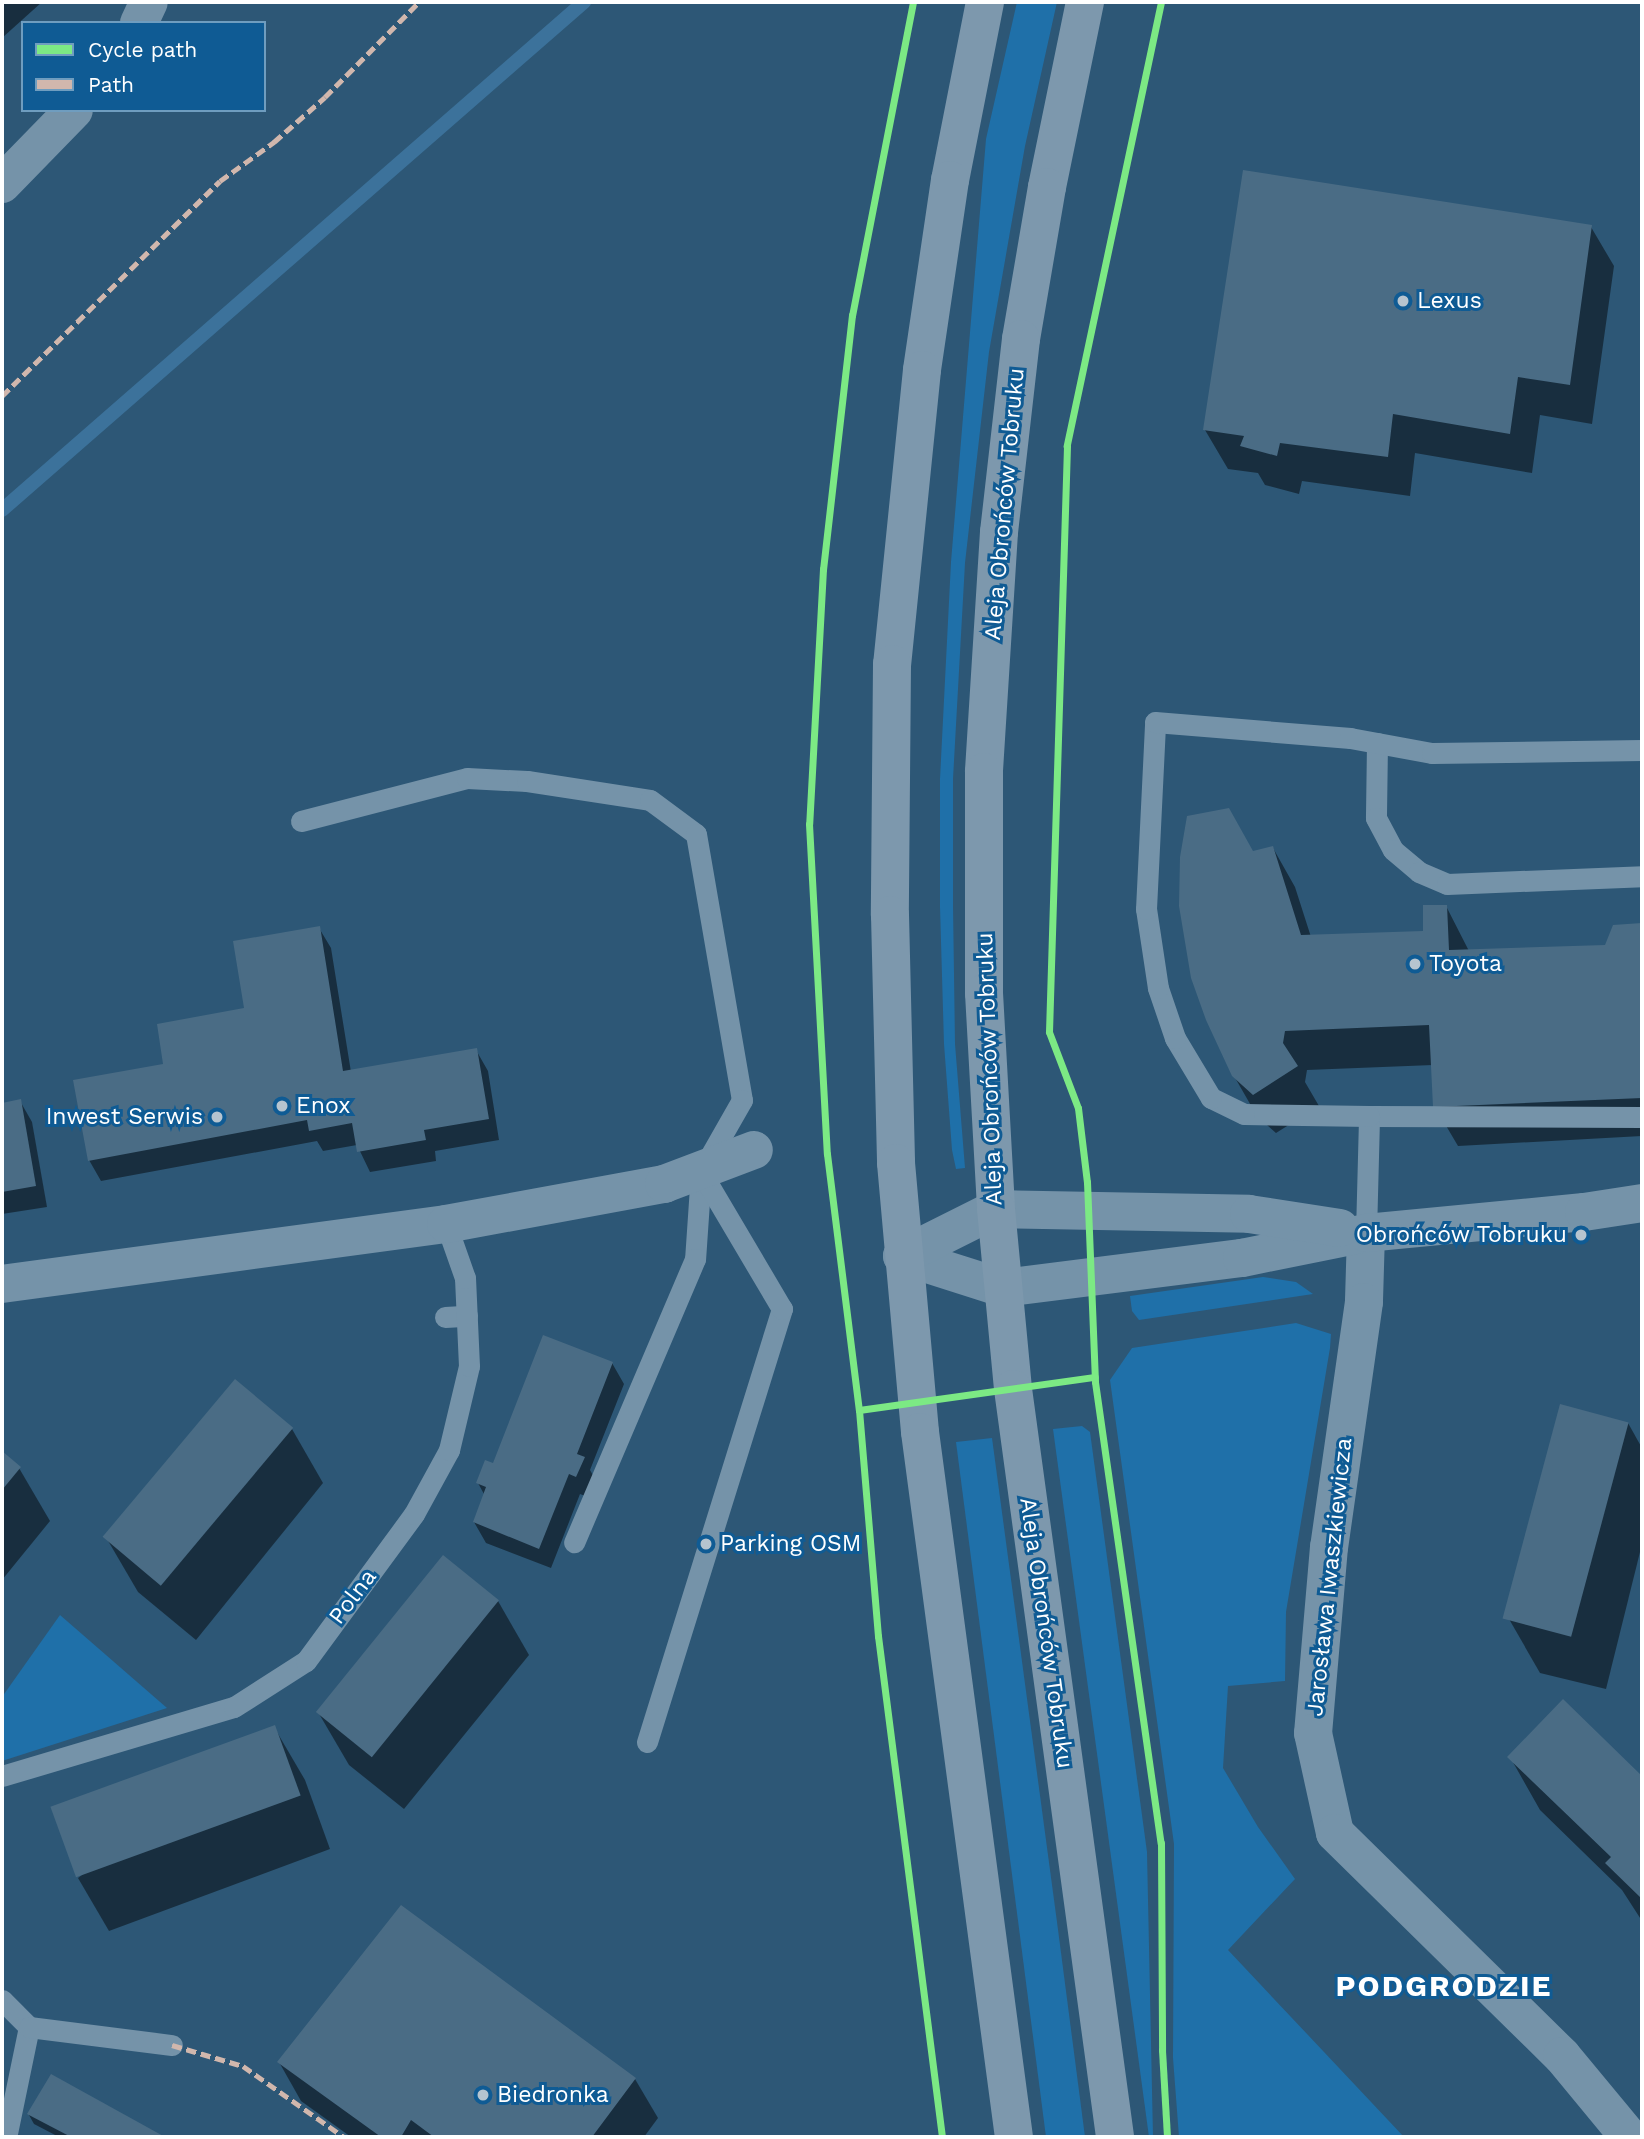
<!DOCTYPE html>
<meta charset="utf-8">
<style>
body{margin:0}
#map{position:relative;width:1644px;height:2139px;overflow:hidden;background:#2d5776;font-family:"Work Sans",sans-serif}
div>[style]{position:absolute}
[style*='--x']{left:calc(var(--x)*1px);top:calc(var(--y)*1px);width:calc(var(--w)*1px);rotate:calc(var(--a)*1deg)}
.green>*{inset:0;background:#1f70a9}
.shadow>*{inset:0;background:#0007}
.stream>*{height:14px;margin:-7px;padding:0 7px;transform-origin:7px;border-radius:7px;background:#3c729b}
.building>*{inset:0;background:#4a6c85;transform-origin:0 0}
.lane>*{height:21px;margin:-10.5px;padding:0 10.5px;transform-origin:10.5px;border-radius:10.5px;background:#7593a9}
.street>*{height:38px;margin:-19px;padding:0 19px;transform-origin:19px;border-radius:19px;background:#7593a9}
.secondary>*{height:38px;margin:-19px;padding:0 19px;transform-origin:19px;border-radius:19px;background:#7d98ad}
.quiet>*{height:5px;margin-top:-2.5px;transform-origin:0;background:repeating-linear-gradient(90deg,#d1b7ad 0 10px,transparent 0 15px)}
.cycleway>*{height:7px;margin:-3.5px;padding:0 3.5px;transform-origin:3.5px;border-radius:3.5px;background:#7ce984}
.dots>*{width:19px;height:19px;translate:-50% -50%;box-sizing:border-box;border:4px solid #0f5b94;border-radius:50%}
span{translate:-50% -50%;white-space:nowrap;text-align:center;line-height:1.15;-webkit-text-stroke:6px #0f5b94;paint-order:stroke}
.poi-label{font-size:23px;color:#fff}
.left{translate:0 -50%;text-align:left}
.right{translate:-100% -50%;text-align:right}
.street-label{font-size:23px;color:#fff}
.district-label{font-size:30px;color:#fff;font-weight:700;letter-spacing:2px}
.frame{position:absolute;inset:0;border:4px solid #fff;pointer-events:none}
.legend{position:absolute;left:21px;top:21px;width:245px;height:91px;box-sizing:border-box;background:#0f5b94;border:2px solid #6f9dbf;margin:0;padding:9px 12px;list-style:none;font-size:21px;color:#fff}
.legend li{display:flex;align-items:center;gap:14px;height:35px}
.legend b{width:35px;border:2px solid #6f9dbf}
</style>
<div id="map">
<div class="green">
<i style="clip-path:polygon(1017px 2px,1057px 2px,1025px 146px,989px 352px,965px 563px,953px 779px,953px 905px,955px 1044px,965px 1168px,956px 1169px,952px 1150px,944px 1044px,940px 907px,940px 779px,951px 562px,986px 139px)"></i>
<i style="clip-path:polygon(1263px 1277px,1296px 1282px,1313px 1294px,1139px 1320px,1132px 1311px,1130px 1296px)"></i>
<i style="clip-path:polygon(1296px 1323px,1331px 1334px,1330px 1348px,1286px 1612px,1285px 1681px,1228px 1686px,1223px 1768px,1258px 1827px,1295px 1879px,1228px 1950px,1404px 2137px,1179px 2137px,1173px 2058px,1174px 1844px,1110px 1380px,1132px 1348px)"></i>
<i style="clip-path:polygon(1082px 1426px,1090px 1432px,1147px 1852px,1153px 2137px,1149px 2137px,1053px 1429px)"></i>
<i style="clip-path:polygon(992px 1438px,1057px 1922px,1085px 2137px,1046px 2137px,956px 1442px)"></i>
<i style="clip-path:polygon(60px 1615px,167px 1708px,2px 1761px,2px 1697px)"></i>
</div>
<div class="shadow">
<i style="clip-path:polygon(2px 2px,42px 2px,2px 38px)"></i>
<i style="clip-path:polygon(1591px 227px,1614px 266px,1592px 424px,1540px 415px,1532px 473px,1415px 453px,1410px 496px,1302px 481px,1299px 494px,1265px 485px,1258px 473px,1228px 469px,1205px 430px)"></i>
<i style="clip-path:polygon(1273px 848px,1295px 887px,1311px 937px,1425px 932px,1446px 906px,1469px 951px,1606px 947px,1614px 926px,1642px 925px,1642px 1136px,1458px 1146px,1435px 1107px,1433px 1065px,1307px 1070px,1305px 1082px,1319px 1106px,1276px 1133px,1257px 1116px,1234px 1076px,1253px 853px)"></i>
<i style="clip-path:polygon(319px 928px,331px 948px,351px 1072px,476px 1050px,488px 1071px,499px 1140px,435px 1151px,436px 1161px,370px 1172px,357px 1145px,323px 1151px,317px 1141px,101px 1181px,89px 1160px,165px 1065px,246px 1010px)"></i>
<i style="clip-path:polygon(20px 1101px,32px 1122px,47px 1207px,2px 1214px,2px 1105px)"></i>
<i style="clip-path:polygon(612px 1363px,624px 1384px,590px 1470px,595px 1479px,588px 1497px,580px 1494px,551px 1568px,486px 1543px,474px 1522px,485px 1496px,478px 1483px)"></i>
<i style="clip-path:polygon(1628px 1423px,1642px 1448px,1642px 1544px,1606px 1689px,1540px 1673px,1509px 1619px)"></i>
<i style="clip-path:polygon(292px 1429px,323px 1483px,196px 1640px,138px 1592px,107px 1539px)"></i>
<i style="clip-path:polygon(2px 1453px,19px 1468px,50px 1521px,2px 1580px)"></i>
<i style="clip-path:polygon(498px 1601px,529px 1655px,404px 1809px,349px 1765px,318px 1712px)"></i>
<i style="clip-path:polygon(1563px 1702px,1642px 1779px,1642px 1921px,1622px 1890px,1540px 1810px,1510px 1757px)"></i>
<i style="clip-path:polygon(274px 1727px,305px 1780px,330px 1849px,109px 1931px,78px 1878px)"></i>
<i style="clip-path:polygon(279px 2062px,635px 2079px,658px 2118px,644px 2137px,351px 2137px,301px 2101px)"></i>
<i style="clip-path:polygon(52px 2077px,162px 2137px,59px 2137px,34px 2124px,29px 2115px)"></i>
</div>
<div class="stream">
<i style="--x:2;--y:510;--w:773;--a:-41.12"></i>
</div>
<div class="building">
<i style="clip-path:polygon(1243px 170px,1592px 225px,1570px 385px,1518px 377px,1510px 434px,1393px 414px,1388px 457px,1280px 443px,1277px 456px,1240px 446px,1244px 436px,1203px 430px)"></i>
<i style="clip-path:polygon(1229px 808px,1253px 851px,1273px 846px,1301px 935px,1423px 931px,1423px 905px,1447px 905px,1449px 950px,1605px 945px,1613px 925px,1642px 923px,1642px 1098px,1433px 1107px,1429px 1025px,1285px 1031px,1283px 1043px,1298px 1066px,1253px 1095px,1232px 1076px,1206px 1020px,1191px 978px,1179px 906px,1180px 857px,1187px 816px)"></i>
<i style="clip-path:polygon(320px 926px,343px 1071px,477px 1048px,489px 1119px,424px 1130px,426px 1140px,357px 1152px,352px 1123px,309px 1131px,307px 1120px,88px 1161px,73px 1080px,163px 1064px,157px 1024px,244px 1008px,233px 941px)"></i>
<i style="clip-path:polygon(21px 1099px,36px 1186px,2px 1192px,2px 1103px)"></i>
<i style="clip-path:polygon(543px 1335px,613px 1362px,577px 1454px,585px 1457px,576px 1477px,569px 1474px,539px 1549px,473px 1522px,486px 1487px,476px 1483px,485px 1460px,493px 1463px)"></i>
<i style="left:235px;top:1379px;width:76px;height:206px;rotate:40deg"></i>
<i style="left:1560px;top:1404px;width:71px;height:222px;rotate:15deg"></i>
<i style="clip-path:polygon(2px 1451px,21px 1467px,2px 1490px)"></i>
<i style="left:443px;top:1555px;width:72px;height:202px;rotate:39deg"></i>
<i style="clip-path:polygon(1563px 1699px,1642px 1776px,1642px 1899px,1605px 1863px,1611px 1857px,1507px 1757px)"></i>
<i style="left:275px;top:1725px;width:75px;height:239px;rotate:70deg"></i>
<i style="clip-path:polygon(401px 1905px,636px 2078px,592px 2137px,434px 2137px,411px 2120px,401px 2137px,381px 2137px,277px 2062px)"></i>
<i style="clip-path:polygon(51px 2074px,165px 2137px,71px 2137px,27px 2114px)"></i>
</div>
<div class="lane">
<i style="--x:1377;--y:743;--w:75;--a:90.8"></i>
<i style="--x:1376;--y:818;--w:36;--a:62"></i>
<i style="--x:1393;--y:850;--w:34;--a:40"></i>
<i style="--x:1419;--y:872;--w:30;--a:23"></i>
<i style="--x:1447;--y:884;--w:195;--a:-2.3"></i>
<i style="--x:301;--y:821;--w:171;--a:-14.5"></i>
<i style="--x:467;--y:778;--w:60;--a:2.9"></i>
<i style="--x:527;--y:781;--w:124;--a:8.8"></i>
<i style="--x:650;--y:800;--w:57;--a:36.5"></i>
<i style="--x:696;--y:834;--w:270;--a:80.2"></i>
<i style="--x:742;--y:1100;--w:83;--a:119.7"></i>
<i style="--x:701;--y:1172;--w:87;--a:93.9"></i>
<i style="--x:695;--y:1259;--w:308;--a:113.1"></i>
<i style="--x:1369;--y:1116;--w:273;--a:0.2"></i>
<i style="--x:1366;--y:1233;--w:117;--a:-88.5"></i>
<i style="--x:1369;--y:1116;--w:125;--a:-179.1"></i>
<i style="--x:1244;--y:1114;--w:37;--a:-154"></i>
<i style="--x:1211;--y:1098;--w:70;--a:-121"></i>
<i style="--x:1175;--y:1038;--w:53;--a:-108.8"></i>
<i style="--x:1158;--y:988;--w:80;--a:-98.6"></i>
<i style="--x:1146;--y:909;--w:187;--a:-87.2"></i>
<i style="--x:1155;--y:722;--w:196;--a:4.7"></i>
<i style="--x:1350;--y:738;--w:83;--a:10.4"></i>
<i style="--x:1432;--y:753;--w:210;--a:-0.8"></i>
<i style="--x:445;--y:1317;--w:22;--a:-3"></i>
<i style="--x:647;--y:1742;--w:454;--a:-72.7"></i>
<i style="--x:782;--y:1309;--w:159;--a:-120.6"></i>
<i style="--x:2;--y:1776;--w:242;--a:-16.6"></i>
<i style="--x:234;--y:1707;--w:85;--a:-32.6"></i>
<i style="--x:306;--y:1661;--w:182;--a:-53.7"></i>
<i style="--x:414;--y:1514;--w:73;--a:-61.3"></i>
<i style="--x:449;--y:1450;--w:86;--a:-76.6"></i>
<i style="--x:469;--y:1366;--w:88;--a:-92.6"></i>
<i style="--x:465;--y:1278;--w:57;--a:-109.4"></i>
<i style="--x:2;--y:2000;--w:38;--a:45"></i>
<i style="--x:7;--y:2133;--w:108;--a:-78.3"></i>
<i style="--x:29;--y:2027;--w:144;--a:7.2"></i>
</div>
<div class="street">
<i style="--x:139;--y:23;--w:23;--a:-65"></i>
<i style="--x:2;--y:184;--w:103;--a:-45.8"></i>
<i style="--x:1366;--y:1233;--w:69;--a:91.7"></i>
<i style="--x:1364;--y:1302;--w:247;--a:98.1"></i>
<i style="--x:1329;--y:1547;--w:187;--a:94.9"></i>
<i style="--x:1313;--y:1733;--w:102;--a:77.6"></i>
<i style="--x:1335;--y:1833;--w:318;--a:44.5"></i>
<i style="--x:1562;--y:2056;--w:105;--a:50.4"></i>
<i style="--x:902;--y:1256;--w:106;--a:17.6"></i>
<i style="--x:1003;--y:1288;--w:241;--a:-7.2"></i>
<i style="--x:1242;--y:1258;--w:126;--a:-11.4"></i>
<i style="--x:1366;--y:1233;--w:219;--a:-5.5"></i>
<i style="--x:1584;--y:1212;--w:59;--a:-8.8"></i>
<i style="--x:902;--y:1256;--w:105;--a:-26.6"></i>
<i style="--x:996;--y:1209;--w:253;--a:1.1"></i>
<i style="--x:1249;--y:1214;--w:92;--a:8.7"></i>
<i style="--x:2;--y:1284;--w:448;--a:-7.7"></i>
<i style="--x:446;--y:1224;--w:222;--a:-10.4"></i>
<i style="--x:664;--y:1184;--w:96;--a:-20.7"></i>
</div>
<div class="secondary">
<i style="--x:985;--y:2;--w:181;--a:101.1"></i>
<i style="--x:950;--y:180;--w:192;--a:98.4"></i>
<i style="--x:922;--y:370;--w:296;--a:95.8"></i>
<i style="--x:892;--y:664;--w:251;--a:90.5"></i>
<i style="--x:890;--y:915;--w:248;--a:88.6"></i>
<i style="--x:896;--y:1163;--w:270;--a:84.9"></i>
<i style="--x:920;--y:1432;--w:711;--a:82.41"></i>
<i style="--x:1085;--y:2;--w:189;--a:101.6"></i>
<i style="--x:1047;--y:187;--w:154;--a:99.7"></i>
<i style="--x:1021;--y:339;--w:194;--a:96.5"></i>
<i style="--x:999;--y:532;--w:240;--a:93.6"></i>
<i style="--x:984;--y:772;--w:221;--a:90"></i>
<i style="--x:984;--y:993;--w:216;--a:86.8"></i>
<i style="--x:996;--y:1209;--w:181;--a:84.6"></i>
<i style="--x:1013;--y:1389;--w:755;--a:82.23"></i>
</div>
<div class="quiet">
<i style="--x:2;--y:396;--w:306;--a:-44.6"></i>
<i style="--x:220;--y:181;--w:67;--a:-35.8"></i>
<i style="--x:274;--y:142;--w:68;--a:-41.4"></i>
<i style="--x:325;--y:97;--w:134;--a:-45.3"></i>
<i style="--x:172;--y:2045;--w:74;--a:16.5"></i>
<i style="--x:243;--y:2066;--w:123;--a:35.1"></i>
</div>
<div class="cycleway">
<i style="--x:913;--y:2;--w:319;--a:101"></i>
<i style="--x:852;--y:315;--w:256;--a:96.5"></i>
<i style="--x:823;--y:569;--w:255;--a:93.1"></i>
<i style="--x:809;--y:824;--w:330;--a:86.9"></i>
<i style="--x:827;--y:1154;--w:258;--a:82.9"></i>
<i style="--x:859;--y:1410;--w:227;--a:85.2"></i>
<i style="--x:878;--y:1636;--w:505;--a:82.72"></i>
<i style="--x:1161;--y:2;--w:454;--a:102"></i>
<i style="--x:1067;--y:446;--w:586;--a:91.76"></i>
<i style="--x:1049;--y:1032;--w:81;--a:69.1"></i>
<i style="--x:1078;--y:1108;--w:75;--a:83.1"></i>
<i style="--x:1087;--y:1182;--w:200;--a:87.7"></i>
<i style="--x:1095;--y:1382;--w:466;--a:81.9"></i>
<i style="--x:1161;--y:1843;--w:207;--a:89.7"></i>
<i style="--x:1162;--y:2050;--w:87;--a:86.7"></i>
<i style="--x:859;--y:1410;--w:238;--a:-8"></i>
</div>
<div class="dots">
<i style="left:1403px;top:301px;background:#b6c4cf"></i>
<i style="left:1415px;top:964px;background:#b6c4cf"></i>
<i style="left:282px;top:1106px;background:#b6c4cf"></i>
<i style="left:217px;top:1117px;background:#b6c4cf"></i>
<i style="left:1581px;top:1235px;background:#b6c4cf"></i>
<i style="left:706px;top:1544px;background:#b6c4cf"></i>
<i style="left:483px;top:2095px;background:#b6c4cf"></i>
</div>
<div class="poi-label">
<span class="left" style="left:1417px;top:301px">Lexus</span>
<span class="left" style="left:1429px;top:964px">Toyota</span>
<span class="left" style="left:296px;top:1106px">Enox</span>
<span class="right" style="left:203px;top:1117px">Inwest Serwis</span>
<span class="right" style="left:1567px;top:1235px">Obrońców Tobruku</span>
<span class="left" style="left:720px;top:1544px">Parking OSM</span>
<span class="left" style="left:497px;top:2095px">Biedronka</span>
</div>
<div class="street-label">
<span style="left:1005px;top:504px;rotate:-85deg">Aleja Obrońców Tobruku</span>
<span style="left:990px;top:1069px;rotate:-92deg">Aleja Obrońców Tobruku</span>
<span style="left:1330px;top:1577px;rotate:-84deg">Jarosława Iwaszkiewicza</span>
<span style="left:353px;top:1597px;rotate:-53deg">Polna</span>
<span style="left:1046px;top:1633px;rotate:82deg">Aleja Obrońców Tobruku</span>
</div>
<div class="district-label">
<span style="left:1444px;top:1986px">PODGRODZIE</span>
</div>
<div class="frame"></div>
<ul class="legend">
<li><b style="height:9px;background:#7ce984"></b>Cycle path</li>
<li><b style="height:9px;background:#d1b7ad"></b>Path</li>
</ul>
</div>
